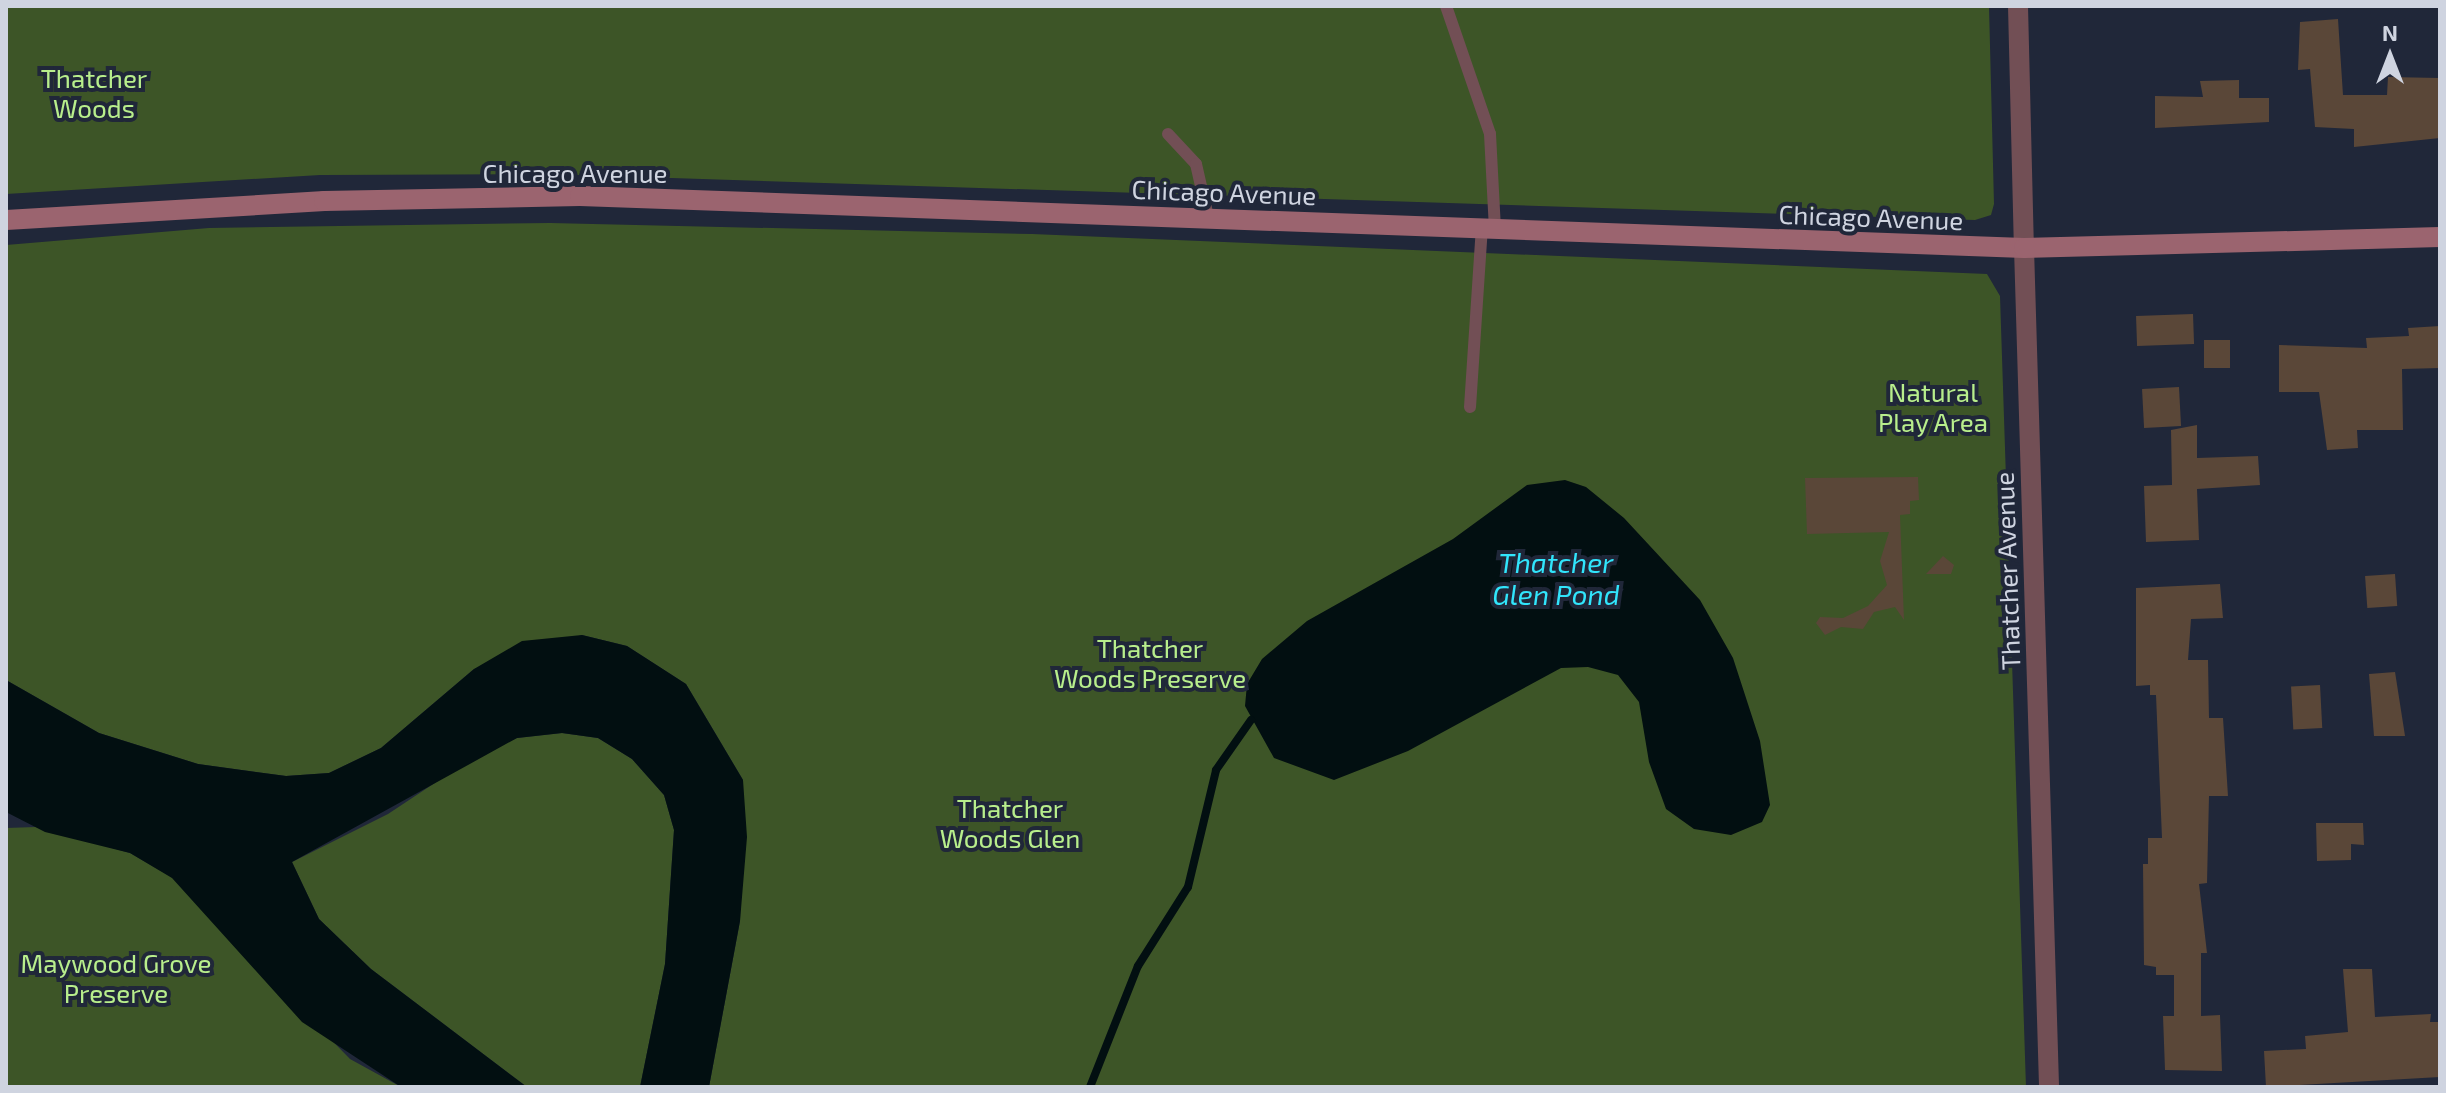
<!DOCTYPE html>
<style>
body{margin:0}
#map{position:relative;width:2446px;height:1093px;overflow:hidden;background:#202739;font-family:"Exo 2",sans-serif}
div>[style]{position:absolute}
[style*='--x']{left:calc(var(--x)*1px);top:calc(var(--y)*1px);width:calc(var(--w)*1px);rotate:calc(var(--a)*1deg)}
.green>*{inset:0;background:#3d5527}
.water>*{inset:0;background:#020f11}
.stream>*{height:8px;margin:-4px;padding:0 4px;transform-origin:4px;border-radius:4px;background:#020f11}
.building>*{inset:0;background:#5a4738;transform-origin:0 0}
.service>*{height:12px;margin:-6px;padding:0 6px;transform-origin:6px;border-radius:6px;background:#724f55}
.minor>*{height:20px;margin:-10px;padding:0 10px;transform-origin:10px;border-radius:10px;background:#724f55}
.tertiary>*{height:20px;margin:-10px;padding:0 10px;transform-origin:10px;border-radius:10px;background:#724f55}
.secondary>*{height:20px;margin:-10px;padding:0 10px;transform-origin:10px;border-radius:10px;background:#9b646f}
span{translate:-50% -50%;white-space:nowrap;text-align:center;line-height:1.15;-webkit-text-stroke:8px #202739;paint-order:stroke}
.park-label{font-size:26px;color:#b8ee8c}
.street-label{font-size:26px;color:#cfd4e0}
.water-label{font-size:28px;color:#31e5fc;font-style:italic}
.frame{position:absolute;inset:0;border:8px solid #cfd4e0;pointer-events:none}
.north{position:absolute;left:2350px;top:16px;width:80px;height:80px;-webkit-text-stroke:6px #202739;paint-order:stroke;rotate:0deg;font-size:22px;font-weight:700;line-height:32px;text-align:center;color:#cfd4e0}
.north::after{content:'';display:block;margin:auto;width:28px;height:36px;background:#cfd4e0;clip-path:polygon(50% 0,100% 100%,50% 72%,0 100%)}
</style>
<div id="map">
<div class="green">
<i style="clip-path:polygon(6px 6px,1989px 6px,1994px 204px,1991px 215px,1975px 220px,548px 174px,320px 175px,6px 194px)"></i>
<i style="clip-path:polygon(550px 223px,1032px 234px,1987px 274px,2000px 296px,2026px 1087px,709px 1087px,740px 921px,743px 780px,686px 684px,627px 646px,582px 635px,474px 669px,381px 748px,329px 773px,286px 776px,198px 764px,99px 733px,6px 680px,6px 245px,209px 228px)"></i>
<i style="clip-path:polygon(562px 733px,598px 738px,632px 759px,664px 795px,674px 830px,665px 964px,640px 1087px,527px 1087px,371px 969px,319px 919px,292px 862px,388px 814px,474px 757px,517px 738px)"></i>
<i style="clip-path:polygon(36px 827px,130px 853px,173px 878px,350px 1059px,401px 1087px,6px 1087px,6px 828px)"></i>
</div>
<div class="water">
<i style="clip-path:polygon(1565px 480px,1586px 487px,1624px 518px,1700px 600px,1733px 658px,1760px 741px,1770px 805px,1762px 822px,1731px 835px,1694px 829px,1666px 809px,1649px 762px,1639px 702px,1618px 675px,1588px 667px,1561px 668px,1408px 751px,1334px 780px,1274px 758px,1245px 706px,1247px 684px,1262px 659px,1307px 621px,1453px 539px,1527px 485px)"></i>
<i style="clip-path:polygon(582px 635px,627px 646px,686px 684px,743px 780px,747px 837px,740px 921px,709px 1087px,640px 1087px,665px 964px,674px 830px,664px 795px,632px 759px,598px 738px,562px 733px,517px 738px,292px 862px,319px 919px,371px 969px,527px 1087px,401px 1087px,302px 1022px,172px 878px,130px 853px,45px 832px,6px 812px,6px 680px,99px 733px,198px 764px,286px 776px,329px 773px,381px 748px,474px 669px,522px 641px)"></i>
</div>
<div class="stream">
<i style="--x:1090;--y:1087;--w:130;--a:-68.4"></i>
<i style="--x:1138;--y:966;--w:93;--a:-57.7"></i>
<i style="--x:1188;--y:887;--w:120;--a:-76.5"></i>
<i style="--x:1216;--y:770;--w:61;--a:-55"></i>
</div>
<div class="building">
<i style="clip-path:polygon(2338px 19px,2343px 95px,2387px 95px,2388px 77px,2440px 78px,2440px 138px,2354px 147px,2354px 129px,2315px 127px,2310px 69px,2298px 70px,2300px 22px)"></i>
<i style="clip-path:polygon(2239px 80px,2239px 98px,2269px 98px,2269px 122px,2155px 128px,2155px 96px,2203px 97px,2200px 81px)"></i>
<i style="left:2193px;top:314px;width:30px;height:57px;rotate:88deg"></i>
<i style="clip-path:polygon(2440px 326px,2440px 368px,2402px 369px,2403px 430px,2357px 430px,2358px 448px,2327px 450px,2319px 392px,2279px 392px,2279px 345px,2367px 348px,2366px 338px,2409px 336px,2408px 328px)"></i>
<i style="left:2204px;top:340px;width:26px;height:28px"></i>
<i style="left:2179px;top:387px;width:39px;height:37px;rotate:87deg"></i>
<i style="clip-path:polygon(2197px 425px,2197px 458px,2258px 456px,2260px 485px,2197px 489px,2199px 540px,2146px 542px,2144px 486px,2172px 485px,2171px 430px)"></i>
<i style="clip-path:polygon(1918px 477px,1919px 500px,1910px 501px,1910px 514px,1900px 515px,1904px 620px,1895px 607px,1874px 612px,1863px 629px,1841px 627px,1825px 635px,1816px 623px,1820px 617px,1843px 618px,1868px 606px,1887px 585px,1880px 561px,1889px 532px,1807px 534px,1805px 478px)"></i>
<i style="clip-path:polygon(1943px 556px,1954px 565px,1951px 574px,1926px 574px)"></i>
<i style="left:2395px;top:574px;width:32px;height:30px;rotate:86deg"></i>
<i style="clip-path:polygon(2220px 584px,2223px 618px,2191px 619px,2188px 660px,2208px 660px,2209px 718px,2223px 718px,2228px 796px,2209px 796px,2207px 883px,2199px 884px,2207px 953px,2201px 953px,2201px 1016px,2220px 1015px,2222px 1071px,2165px 1070px,2163px 1016px,2174px 1016px,2174px 975px,2156px 975px,2156px 967px,2144px 965px,2143px 864px,2148px 864px,2148px 838px,2162px 838px,2156px 695px,2150px 695px,2150px 685px,2136px 686px,2136px 588px)"></i>
<i style="clip-path:polygon(2395px 672px,2405px 736px,2374px 736px,2369px 674px)"></i>
<i style="left:2320px;top:685px;width:43px;height:29px;rotate:87deg"></i>
<i style="clip-path:polygon(2316px 823px,2363px 823px,2364px 845px,2351px 844px,2351px 860px,2317px 861px)"></i>
<i style="clip-path:polygon(2343px 969px,2372px 969px,2375px 1017px,2431px 1014px,2430px 1022px,2440px 1022px,2440px 1077px,2266px 1087px,2264px 1051px,2306px 1049px,2305px 1036px,2348px 1032px)"></i>
</div>
<div class="service">
<i style="--x:1446;--y:6;--w:135;--a:71"></i>
<i style="--x:1490;--y:134;--w:94;--a:87"></i>
<i style="--x:1168;--y:134;--w:41;--a:47"></i>
<i style="--x:1196;--y:164;--w:54;--a:77.2"></i>
<i style="--x:1470;--y:407;--w:179;--a:-86.2"></i>
</div>
<div class="minor">
<i style="--x:2024;--y:248;--w:839;--a:88.29"></i>
</div>
<div class="tertiary">
<i style="--x:2018;--y:6;--w:242;--a:88.6"></i>
</div>
<div class="secondary">
<i style="--x:6;--y:220;--w:319;--a:-3.4"></i>
<i style="--x:324;--y:201;--w:256;--a:-1.1"></i>
<i style="--x:580;--y:196;--w:1445;--a:2.06"></i>
<i style="--x:2024;--y:248;--w:416;--a:-1.5"></i>
</div>
<div class="park-label">
<span style="left:94px;top:93px">Thatcher<br>Woods</span>
<span style="left:1933px;top:407px">Natural<br>Play Area</span>
<span style="left:1150px;top:663px">Thatcher<br>Woods Preserve</span>
<span style="left:1010px;top:823px">Thatcher<br>Woods Glen</span>
<span style="left:116px;top:978px">Maywood Grove<br>Preserve</span>
</div>
<div class="street-label">
<span style="left:575px;top:173px">Chicago Avenue</span>
<span style="left:1224px;top:192px;rotate:2deg">Chicago Avenue</span>
<span style="left:1871px;top:217px;rotate:2deg">Chicago Avenue</span>
<span style="left:2007px;top:571px;rotate:-92deg">Thatcher Avenue</span>
</div>
<div class="water-label">
<span style="left:1556px;top:578px">Thatcher<br>Glen Pond</span>
</div>
<div class="frame"></div>
<div class="north">N</div>
</div>
